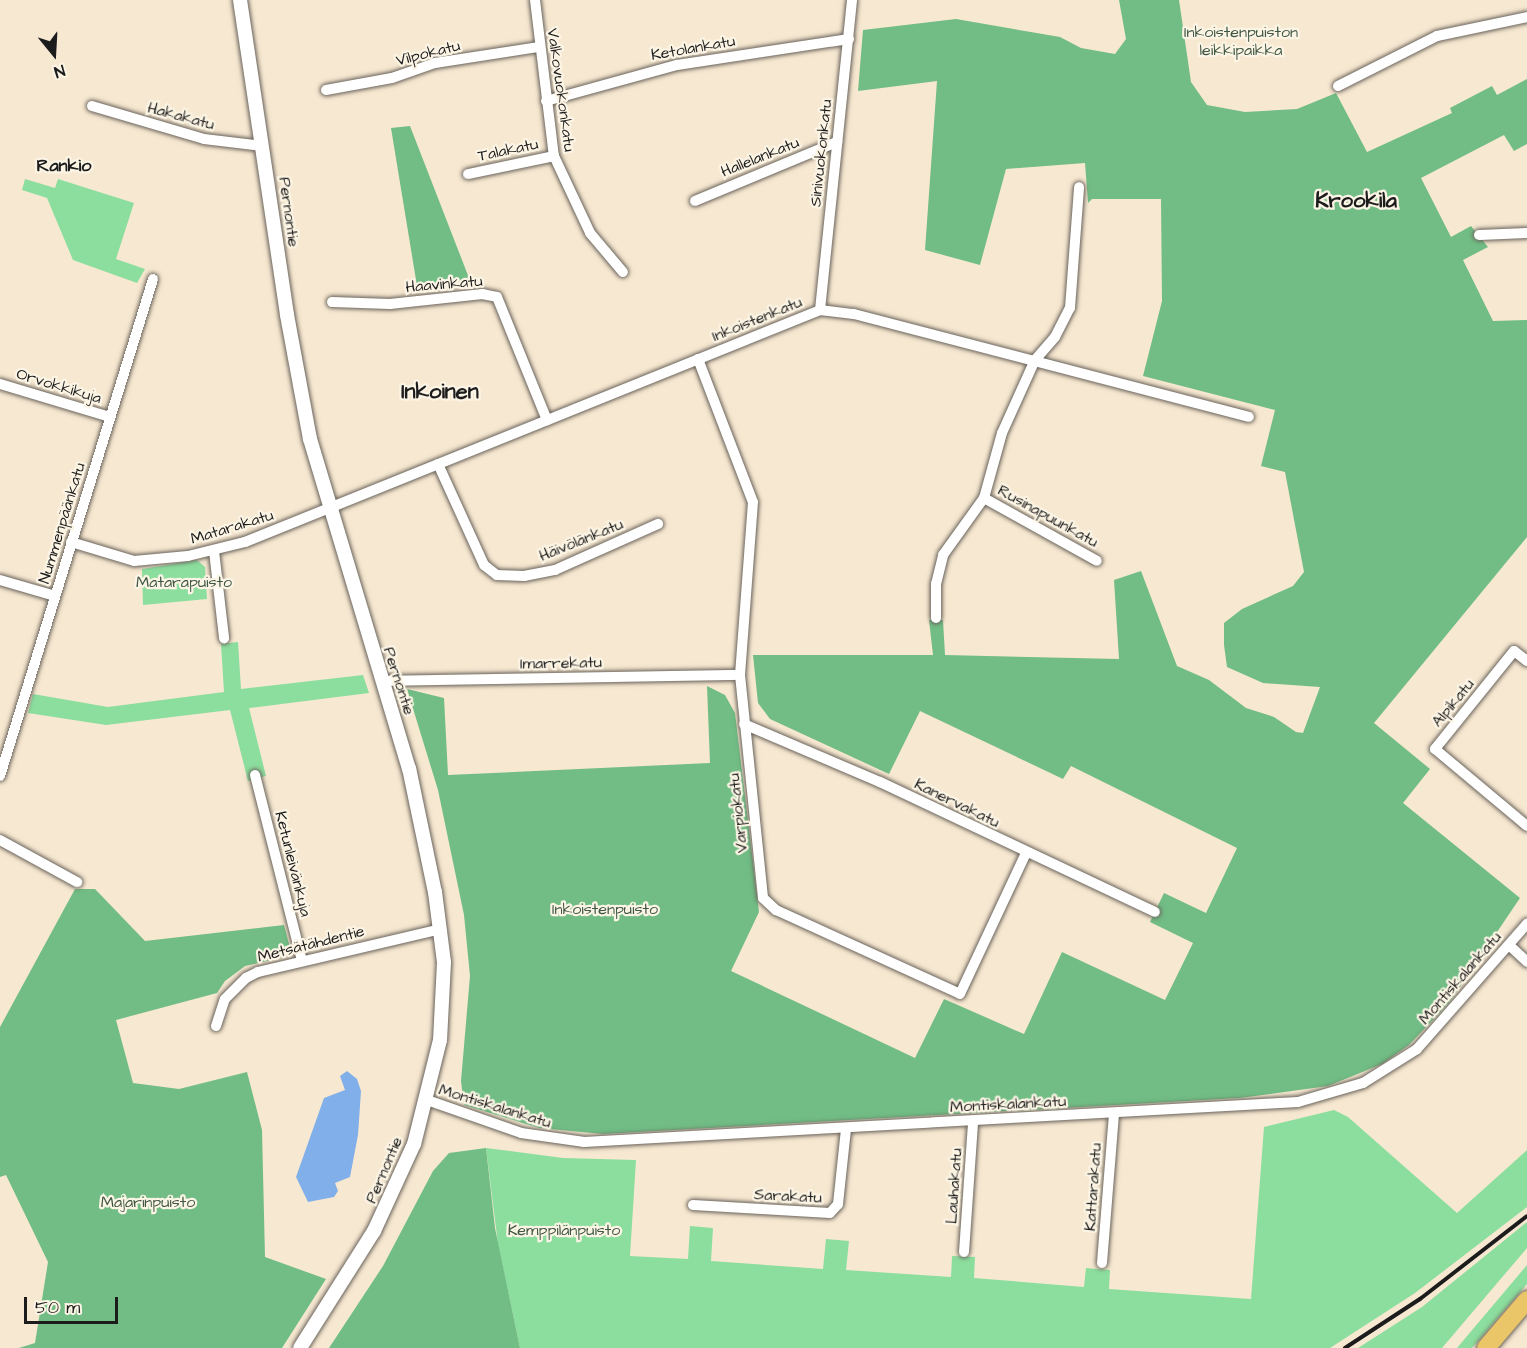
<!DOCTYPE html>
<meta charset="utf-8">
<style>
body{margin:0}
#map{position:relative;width:1527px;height:1348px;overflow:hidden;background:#f7e8d1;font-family:"Architects Daughter",sans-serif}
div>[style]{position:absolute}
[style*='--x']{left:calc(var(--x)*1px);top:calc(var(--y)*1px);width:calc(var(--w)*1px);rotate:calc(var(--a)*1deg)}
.green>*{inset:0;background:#8cde9e}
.forest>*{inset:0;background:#71bd85}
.water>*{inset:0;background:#80afea}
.roads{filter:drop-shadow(0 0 2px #69635b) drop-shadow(0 0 2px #69635b)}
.minor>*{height:10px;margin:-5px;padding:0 5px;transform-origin:5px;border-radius:5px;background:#fff}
.tertiary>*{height:14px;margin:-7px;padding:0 7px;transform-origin:7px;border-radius:7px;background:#fff}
.primary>*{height:18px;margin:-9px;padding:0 9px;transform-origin:9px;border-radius:9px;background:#eac669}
.rail>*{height:4px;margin:-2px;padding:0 2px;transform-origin:2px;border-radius:2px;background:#1c1c1c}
span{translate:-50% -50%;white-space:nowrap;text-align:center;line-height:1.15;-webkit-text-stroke:4.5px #fcf5e5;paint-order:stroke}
.park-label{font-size:16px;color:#3e5643}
.street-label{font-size:16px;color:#1c1c1c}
.neighbourhood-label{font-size:18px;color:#1c1c1c;font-weight:700}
.district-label{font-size:22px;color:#1c1c1c;font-weight:700}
.north{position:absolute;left:24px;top:24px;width:60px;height:60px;-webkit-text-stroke:4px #fcf5e5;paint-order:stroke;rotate:162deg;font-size:16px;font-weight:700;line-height:24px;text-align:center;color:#1c1c1c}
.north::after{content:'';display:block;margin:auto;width:21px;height:27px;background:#1c1c1c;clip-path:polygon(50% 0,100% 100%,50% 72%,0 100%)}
.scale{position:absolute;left:24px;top:1297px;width:94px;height:27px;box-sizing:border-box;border:3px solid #1c1c1c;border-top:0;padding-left:8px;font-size:18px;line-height:21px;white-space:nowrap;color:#1c1c1c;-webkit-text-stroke:4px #fcf5e5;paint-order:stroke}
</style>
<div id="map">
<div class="green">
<i style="clip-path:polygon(25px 179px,55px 188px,58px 179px,134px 203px,116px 259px,145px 269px,137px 283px,73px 260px,47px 198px,22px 190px)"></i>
<i style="clip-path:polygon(197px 560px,205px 567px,207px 599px,143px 605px,142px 569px)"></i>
<i style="clip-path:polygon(238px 642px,241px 689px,363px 675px,369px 693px,249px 708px,266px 776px,248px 781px,230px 710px,106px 725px,28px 713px,33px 694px,108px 707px,224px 692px,221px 644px)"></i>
<i style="clip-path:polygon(1334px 1110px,1348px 1117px,1457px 1213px,1527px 1150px,1527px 1207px,1415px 1293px,1330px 1348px,520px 1348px,498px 1244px,486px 1148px,563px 1158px,636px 1160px,630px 1256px,688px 1259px,690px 1226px,713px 1228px,711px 1261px,823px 1269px,826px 1239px,849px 1241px,846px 1270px,951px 1277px,952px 1256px,975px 1257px,974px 1278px,1084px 1287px,1086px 1268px,1110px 1270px,1109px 1289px,1251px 1299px,1264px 1127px)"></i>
<i style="clip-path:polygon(1527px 1222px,1527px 1248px,1442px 1348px,1358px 1348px,1422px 1307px)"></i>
<i style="clip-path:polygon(1527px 1265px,1527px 1284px,1472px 1348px,1457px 1348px)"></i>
</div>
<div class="forest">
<i style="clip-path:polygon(1119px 0,1179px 0,1191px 82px,1207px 105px,1245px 112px,1297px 109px,1336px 93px,1367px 152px,1452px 113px,1450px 108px,1492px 86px,1497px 95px,1527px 79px,1527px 144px,1514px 151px,1504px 135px,1421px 178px,1451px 237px,1471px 226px,1488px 247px,1463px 260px,1493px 321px,1527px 320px,1527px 537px,1374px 723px,1430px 769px,1403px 803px,1520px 898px,1449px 1003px,1409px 1045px,1382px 1064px,1328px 1086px,1240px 1098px,603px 1134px,539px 1128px,464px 1105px,461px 1081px,470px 976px,464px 915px,438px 790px,407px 689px,444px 698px,448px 775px,710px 763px,707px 686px,725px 695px,735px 713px,759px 912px,731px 971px,915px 1058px,944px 999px,1024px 1034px,1062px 952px,1165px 1000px,1193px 943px,1150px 922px,1164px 893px,1206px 913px,1237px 848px,1071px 766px,1063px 779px,920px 711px,889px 774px,770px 719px,758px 703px,753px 655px,933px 655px,929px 620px,943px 620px,945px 655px,1119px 659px,1114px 580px,1141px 571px,1177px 666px,1209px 680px,1246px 708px,1274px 717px,1296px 732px,1303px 733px,1320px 687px,1263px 683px,1227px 667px,1224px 645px,1224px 623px,1242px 609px,1293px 586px,1304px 572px,1285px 472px,1261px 466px,1275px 410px,1143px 376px,1162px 301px,1161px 199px,1092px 199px,1088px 203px,1085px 163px,1006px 169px,980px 265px,925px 250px,937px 81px,858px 91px,863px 30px,956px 19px,1060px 37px,1081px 48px,1115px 54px,1126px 39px)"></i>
<i style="clip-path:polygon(410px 126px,469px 278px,418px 292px,391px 128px)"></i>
<i style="clip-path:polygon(75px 889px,95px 889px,145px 941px,284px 925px,292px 955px,245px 966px,225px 981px,217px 993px,116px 1020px,133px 1083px,179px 1089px,247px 1072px,262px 1130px,265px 1257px,326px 1279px,282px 1348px,19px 1348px,35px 1343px,48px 1262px,6px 1175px,0 1177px,0 1027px)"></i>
<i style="clip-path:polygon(486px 1148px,495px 1228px,520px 1348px,329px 1348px,383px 1266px,433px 1171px,449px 1153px)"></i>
</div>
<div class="water">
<i style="clip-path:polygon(347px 1071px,357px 1079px,361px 1091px,358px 1135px,350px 1177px,335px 1183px,338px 1191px,334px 1197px,308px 1202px,296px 1177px,324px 1098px,345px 1090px,340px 1076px)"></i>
</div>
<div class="roads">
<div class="minor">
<i style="--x:535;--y:0;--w:157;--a:83.1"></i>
<i style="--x:554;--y:156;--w:85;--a:64.9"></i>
<i style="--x:590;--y:233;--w:51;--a:49.8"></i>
<i style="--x:1338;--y:86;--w:111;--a:-26.8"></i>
<i style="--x:1437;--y:36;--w:92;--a:-11.9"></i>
<i style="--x:326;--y:90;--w:67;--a:-10.3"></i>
<i style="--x:392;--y:78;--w:46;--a:-19.2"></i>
<i style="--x:435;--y:63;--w:104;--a:-8.8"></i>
<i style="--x:546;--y:101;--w:136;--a:-15.4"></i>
<i style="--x:677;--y:65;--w:174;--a:-8.6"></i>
<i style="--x:92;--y:106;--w:117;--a:16.4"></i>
<i style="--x:204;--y:139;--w:59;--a:6.8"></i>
<i style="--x:468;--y:174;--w:88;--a:-11.8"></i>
<i style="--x:695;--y:201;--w:154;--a:-22.6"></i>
<i style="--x:1479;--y:235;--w:48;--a:-2.4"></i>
<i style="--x:332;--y:302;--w:58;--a:2"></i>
<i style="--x:390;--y:304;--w:93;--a:-6.2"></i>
<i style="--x:482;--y:294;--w:15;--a:11"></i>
<i style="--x:497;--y:297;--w:133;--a:67.9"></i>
<i style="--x:820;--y:310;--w:312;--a:-84.1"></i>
<i style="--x:698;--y:359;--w:153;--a:69"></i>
<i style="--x:753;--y:502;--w:173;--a:94.3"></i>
<i style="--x:740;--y:675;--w:224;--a:84.1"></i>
<i style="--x:763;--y:898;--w:18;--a:43"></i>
<i style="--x:776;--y:910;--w:202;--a:24.5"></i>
<i style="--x:960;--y:994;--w:156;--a:-64.9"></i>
<i style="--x:0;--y:384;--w:115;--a:16.7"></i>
<i style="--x:438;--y:464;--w:111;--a:65.5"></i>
<i style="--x:484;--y:565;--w:16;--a:38"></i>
<i style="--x:497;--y:575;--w:27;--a:2"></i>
<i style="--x:524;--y:576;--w:32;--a:-11"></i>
<i style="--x:555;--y:570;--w:113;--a:-24.1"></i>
<i style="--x:984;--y:498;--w:129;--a:29.1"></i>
<i style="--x:71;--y:542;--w:66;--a:16.8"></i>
<i style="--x:134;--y:561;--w:54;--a:-5.3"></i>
<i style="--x:188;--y:556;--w:59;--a:-13.8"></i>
<i style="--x:245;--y:542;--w:620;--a:-21.97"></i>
<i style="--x:820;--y:310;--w:34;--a:7"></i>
<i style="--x:854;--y:314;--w:408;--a:14.6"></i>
<i style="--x:214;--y:551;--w:88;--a:83.4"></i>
<i style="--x:0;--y:580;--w:57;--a:16.2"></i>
<i style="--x:936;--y:618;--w:34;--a:-90"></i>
<i style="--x:936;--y:584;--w:30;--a:-76"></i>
<i style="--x:943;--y:555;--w:70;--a:-54.3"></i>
<i style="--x:984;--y:498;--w:67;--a:-74.5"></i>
<i style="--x:1002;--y:433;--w:80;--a:-65.7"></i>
<i style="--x:1035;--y:360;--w:30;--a:-49"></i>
<i style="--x:1055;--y:337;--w:33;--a:-63"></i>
<i style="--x:1070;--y:308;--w:121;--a:-85.7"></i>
<i style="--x:1527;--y:661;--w:16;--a:-142"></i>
<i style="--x:1514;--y:651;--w:126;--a:128.9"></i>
<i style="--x:1435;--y:749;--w:120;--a:39.9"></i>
<i style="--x:383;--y:681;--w:357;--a:-1"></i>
<i style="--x:744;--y:724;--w:148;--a:23.1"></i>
<i style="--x:880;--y:782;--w:304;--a:25.3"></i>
<i style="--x:255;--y:775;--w:192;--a:75.8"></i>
<i style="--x:0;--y:776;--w:520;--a:-72.89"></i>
<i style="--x:0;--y:840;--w:88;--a:28.6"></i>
<i style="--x:1509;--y:945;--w:25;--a:43"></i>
<i style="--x:216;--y:1026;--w:28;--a:-72"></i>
<i style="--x:225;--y:999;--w:30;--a:-45"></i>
<i style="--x:246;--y:978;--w:13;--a:-27"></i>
<i style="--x:258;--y:972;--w:188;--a:-13.2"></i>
<i style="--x:427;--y:1100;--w:100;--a:19.3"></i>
<i style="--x:521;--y:1133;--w:64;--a:8.1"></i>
<i style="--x:584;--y:1142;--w:715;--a:-3.21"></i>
<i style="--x:1298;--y:1102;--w:68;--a:-16.3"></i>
<i style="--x:1363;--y:1083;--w:64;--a:-32.2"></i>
<i style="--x:1417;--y:1049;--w:167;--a:-48.7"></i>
<i style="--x:693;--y:1205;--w:137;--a:3.3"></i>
<i style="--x:830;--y:1213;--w:12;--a:-48"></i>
<i style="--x:838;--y:1204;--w:75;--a:-83.9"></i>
<i style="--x:964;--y:1252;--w:130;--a:-86"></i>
<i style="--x:1102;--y:1263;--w:150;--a:-85.4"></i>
</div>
<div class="tertiary">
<i style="--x:240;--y:0;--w:318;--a:81.5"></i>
<i style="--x:287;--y:315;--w:126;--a:79.5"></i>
<i style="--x:310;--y:439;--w:344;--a:73.3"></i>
<i style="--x:409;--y:768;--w:127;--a:78.2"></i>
<i style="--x:435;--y:892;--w:71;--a:82.7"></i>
<i style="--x:444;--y:962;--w:78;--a:92.9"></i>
<i style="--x:440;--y:1040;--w:107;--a:104"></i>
<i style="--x:414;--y:1144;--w:96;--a:114.7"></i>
<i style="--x:374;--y:1231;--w:138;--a:122.3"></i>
</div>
<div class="primary">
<i style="--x:1486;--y:1348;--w:63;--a:-49.5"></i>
</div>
</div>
<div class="rail">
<i style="--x:1345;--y:1348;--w:90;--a:-33.2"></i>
<i style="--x:1420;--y:1299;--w:135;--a:-37.8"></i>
</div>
<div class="park-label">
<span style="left:1241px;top:41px">Inkoistenpuiston<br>leikkipaikka</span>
<span style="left:184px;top:582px">Matarapuisto</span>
<span style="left:605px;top:909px">Inkoistenpuisto</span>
<span style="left:148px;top:1202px">Majarinpuisto</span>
<span style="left:564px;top:1230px">Kemppilänpuisto</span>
</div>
<div class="street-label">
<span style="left:693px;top:48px;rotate:-10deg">Ketolankatu</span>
<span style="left:428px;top:53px;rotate:-14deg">Vilpokatu</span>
<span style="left:561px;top:90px;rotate:82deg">Valkovuokonkatu</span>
<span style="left:181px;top:116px;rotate:15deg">Hakakatu</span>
<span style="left:508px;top:150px;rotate:-12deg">Talakatu</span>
<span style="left:821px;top:153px;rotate:-84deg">Sinivuokonkatu</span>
<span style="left:760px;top:157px;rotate:-22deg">Hallelankatu</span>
<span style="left:289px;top:212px;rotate:82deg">Pernontie</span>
<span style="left:444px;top:284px;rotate:-5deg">Haavinkatu</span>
<span style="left:757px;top:319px;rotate:-22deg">Inkoistenkatu</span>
<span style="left:59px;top:386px;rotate:17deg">Orvokkikuja</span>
<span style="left:1048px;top:516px;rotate:29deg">Rusinapuunkatu</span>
<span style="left:62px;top:523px;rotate:-73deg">Nummenpäänkatu</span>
<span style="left:232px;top:527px;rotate:-17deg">Matarakatu</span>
<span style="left:581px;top:540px;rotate:-22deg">Häivölänkatu</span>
<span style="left:561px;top:663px;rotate:-1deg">Imarrekatu</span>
<span style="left:399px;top:681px;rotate:72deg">Pernontie</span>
<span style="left:1453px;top:703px;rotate:-51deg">Alpikatu</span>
<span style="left:957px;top:803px;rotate:26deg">Kanervakatu</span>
<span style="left:738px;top:813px;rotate:-96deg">Varpiokatu</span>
<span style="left:293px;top:864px;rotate:76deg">Ketunleivänkuja</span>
<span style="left:311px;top:944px;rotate:-14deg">Metsätähdentie</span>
<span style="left:1460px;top:978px;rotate:-49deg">Montiskalankatu</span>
<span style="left:1008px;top:1104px;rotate:-3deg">Montiskalankatu</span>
<span style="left:495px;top:1106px;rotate:17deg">Montiskalankatu</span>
<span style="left:384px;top:1170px;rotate:-67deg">Pernontie</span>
<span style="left:954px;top:1186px;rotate:-86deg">Lauhakatu</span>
<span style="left:1093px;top:1187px;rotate:-86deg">Kattarakatu</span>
<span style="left:788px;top:1196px;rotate:3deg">Sarakatu</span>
</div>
<div class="neighbourhood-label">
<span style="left:64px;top:166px">Rankio</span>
</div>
<div class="district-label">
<span style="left:1356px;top:201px">Krookila</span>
<span style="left:440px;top:392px">Inkoinen</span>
</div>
<div class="north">N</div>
<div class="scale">50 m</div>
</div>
